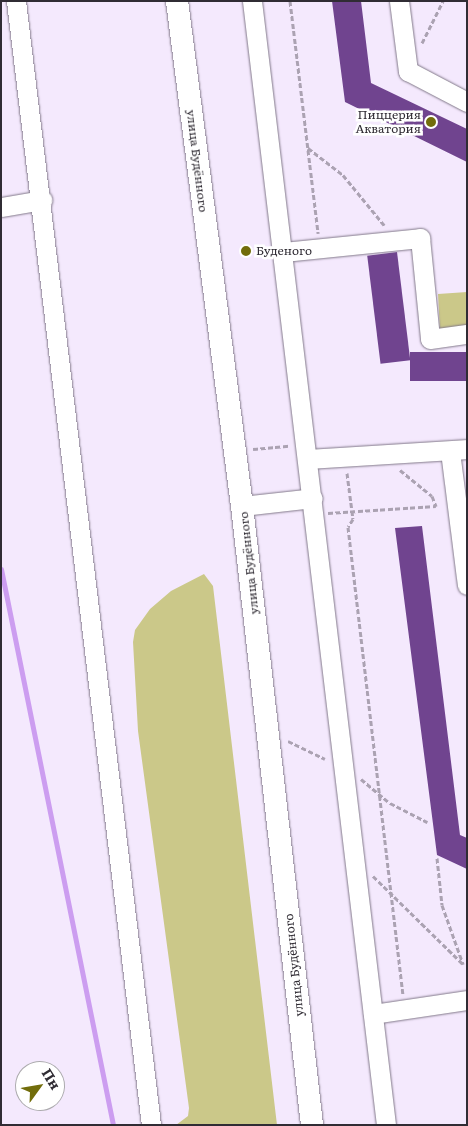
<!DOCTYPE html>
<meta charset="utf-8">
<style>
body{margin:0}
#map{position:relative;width:468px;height:1126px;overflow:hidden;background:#f4e9fd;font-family:Literata,serif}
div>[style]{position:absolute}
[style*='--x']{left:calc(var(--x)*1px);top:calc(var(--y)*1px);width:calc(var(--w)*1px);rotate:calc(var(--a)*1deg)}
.green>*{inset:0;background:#cbc889}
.stream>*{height:5px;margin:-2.5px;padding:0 2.5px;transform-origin:2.5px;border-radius:2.5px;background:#cc9df0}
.building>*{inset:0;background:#70448f;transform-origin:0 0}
.path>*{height:3px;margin-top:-1.5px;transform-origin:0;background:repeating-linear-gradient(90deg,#aba2b2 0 5px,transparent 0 7.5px)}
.roads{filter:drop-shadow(0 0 1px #82798a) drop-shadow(0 0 1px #82798a)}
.minor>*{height:19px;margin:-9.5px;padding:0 9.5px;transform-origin:9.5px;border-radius:9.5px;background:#fff}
.major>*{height:22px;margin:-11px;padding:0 11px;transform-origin:11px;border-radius:11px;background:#fff}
.dots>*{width:14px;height:14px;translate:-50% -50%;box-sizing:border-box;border:2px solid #fff;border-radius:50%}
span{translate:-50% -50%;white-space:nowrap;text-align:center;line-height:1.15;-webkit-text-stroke:5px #fff;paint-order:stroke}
.poi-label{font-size:12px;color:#302c34}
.right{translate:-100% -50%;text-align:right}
.left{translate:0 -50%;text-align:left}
.street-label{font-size:12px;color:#302c34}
.frame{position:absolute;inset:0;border:2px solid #302c34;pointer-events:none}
.north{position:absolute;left:15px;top:1061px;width:50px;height:50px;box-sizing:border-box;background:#fff;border:1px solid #acabae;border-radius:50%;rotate:58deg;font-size:14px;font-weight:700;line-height:20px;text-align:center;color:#302c34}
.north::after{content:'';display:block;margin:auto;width:18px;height:22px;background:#726d0b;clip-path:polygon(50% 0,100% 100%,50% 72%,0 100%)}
</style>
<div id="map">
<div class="green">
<i style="clip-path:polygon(467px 292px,467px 328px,440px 332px,438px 294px)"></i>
<i style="clip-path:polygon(204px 574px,213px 586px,277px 1125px,176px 1125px,188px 1116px,189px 1108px,138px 731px,133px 642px,135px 630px,150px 609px,171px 591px)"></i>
</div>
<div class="stream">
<i style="--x:1;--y:569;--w:567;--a:78.61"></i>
</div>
<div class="building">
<i style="clip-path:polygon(332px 1px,361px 1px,371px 83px,467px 129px,467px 162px,345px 102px)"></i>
<i style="left:397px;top:252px;width:109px;height:30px;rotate:83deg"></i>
<i style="left:467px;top:352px;width:29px;height:57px;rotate:90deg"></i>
<i style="clip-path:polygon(422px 526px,460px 835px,467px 838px,467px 869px,437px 855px,395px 528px)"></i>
</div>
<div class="path">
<i style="--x:290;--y:1;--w:234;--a:83.1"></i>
<i style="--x:422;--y:43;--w:47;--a:-63.4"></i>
<i style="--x:308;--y:148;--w:44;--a:37.6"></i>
<i style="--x:343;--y:175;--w:65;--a:50.6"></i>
<i style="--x:253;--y:449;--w:36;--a:-5"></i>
<i style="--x:400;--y:470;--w:41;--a:39.1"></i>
<i style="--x:432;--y:496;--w:11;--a:68"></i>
<i style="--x:347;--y:473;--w:46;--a:82.6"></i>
<i style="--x:353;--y:519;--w:9;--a:122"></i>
<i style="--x:348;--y:527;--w:470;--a:83.3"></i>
<i style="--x:328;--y:513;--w:108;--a:-3.7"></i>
<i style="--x:288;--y:741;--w:41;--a:25.9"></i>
<i style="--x:361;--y:779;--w:38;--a:40"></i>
<i style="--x:390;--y:803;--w:42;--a:27.2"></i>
<i style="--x:437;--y:858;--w:47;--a:83.9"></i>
<i style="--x:442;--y:905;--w:63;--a:70.4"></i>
<i style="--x:373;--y:876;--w:126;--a:44.4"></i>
</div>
<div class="roads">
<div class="minor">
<i style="--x:16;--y:1;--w:1132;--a:83.15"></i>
<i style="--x:252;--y:1;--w:1132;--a:83.2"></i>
<i style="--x:399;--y:1;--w:71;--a:82.7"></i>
<i style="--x:408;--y:71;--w:67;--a:27.7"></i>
<i style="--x:1;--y:207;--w:42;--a:-9.7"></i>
<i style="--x:283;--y:252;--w:138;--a:-5.8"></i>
<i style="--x:420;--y:238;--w:101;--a:84.3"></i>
<i style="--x:430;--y:339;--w:37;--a:-8"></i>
<i style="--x:450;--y:451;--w:135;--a:82.8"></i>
<i style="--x:309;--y:459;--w:158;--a:-3.6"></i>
<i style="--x:242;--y:506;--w:71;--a:-6.4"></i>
<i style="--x:373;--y:1014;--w:95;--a:-8.5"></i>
</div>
<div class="major">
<i style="--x:177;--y:1;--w:509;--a:82.67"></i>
<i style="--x:242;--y:506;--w:623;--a:83.55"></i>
</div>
</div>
<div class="dots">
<i style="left:431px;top:122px;background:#726d0b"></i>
<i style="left:246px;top:251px;background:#726d0b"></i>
</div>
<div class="poi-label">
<span class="right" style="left:421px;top:122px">Пиццерия<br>Акватория</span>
<span class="left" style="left:256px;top:251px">Буденого</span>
</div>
<div class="street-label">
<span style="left:197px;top:161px;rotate:83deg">улица Будённого</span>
<span style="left:249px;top:563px;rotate:-96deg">улица Будённого</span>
<span style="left:294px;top:965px;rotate:-96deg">улица Будённого</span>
</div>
<div class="frame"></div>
<div class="north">Пн</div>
</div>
